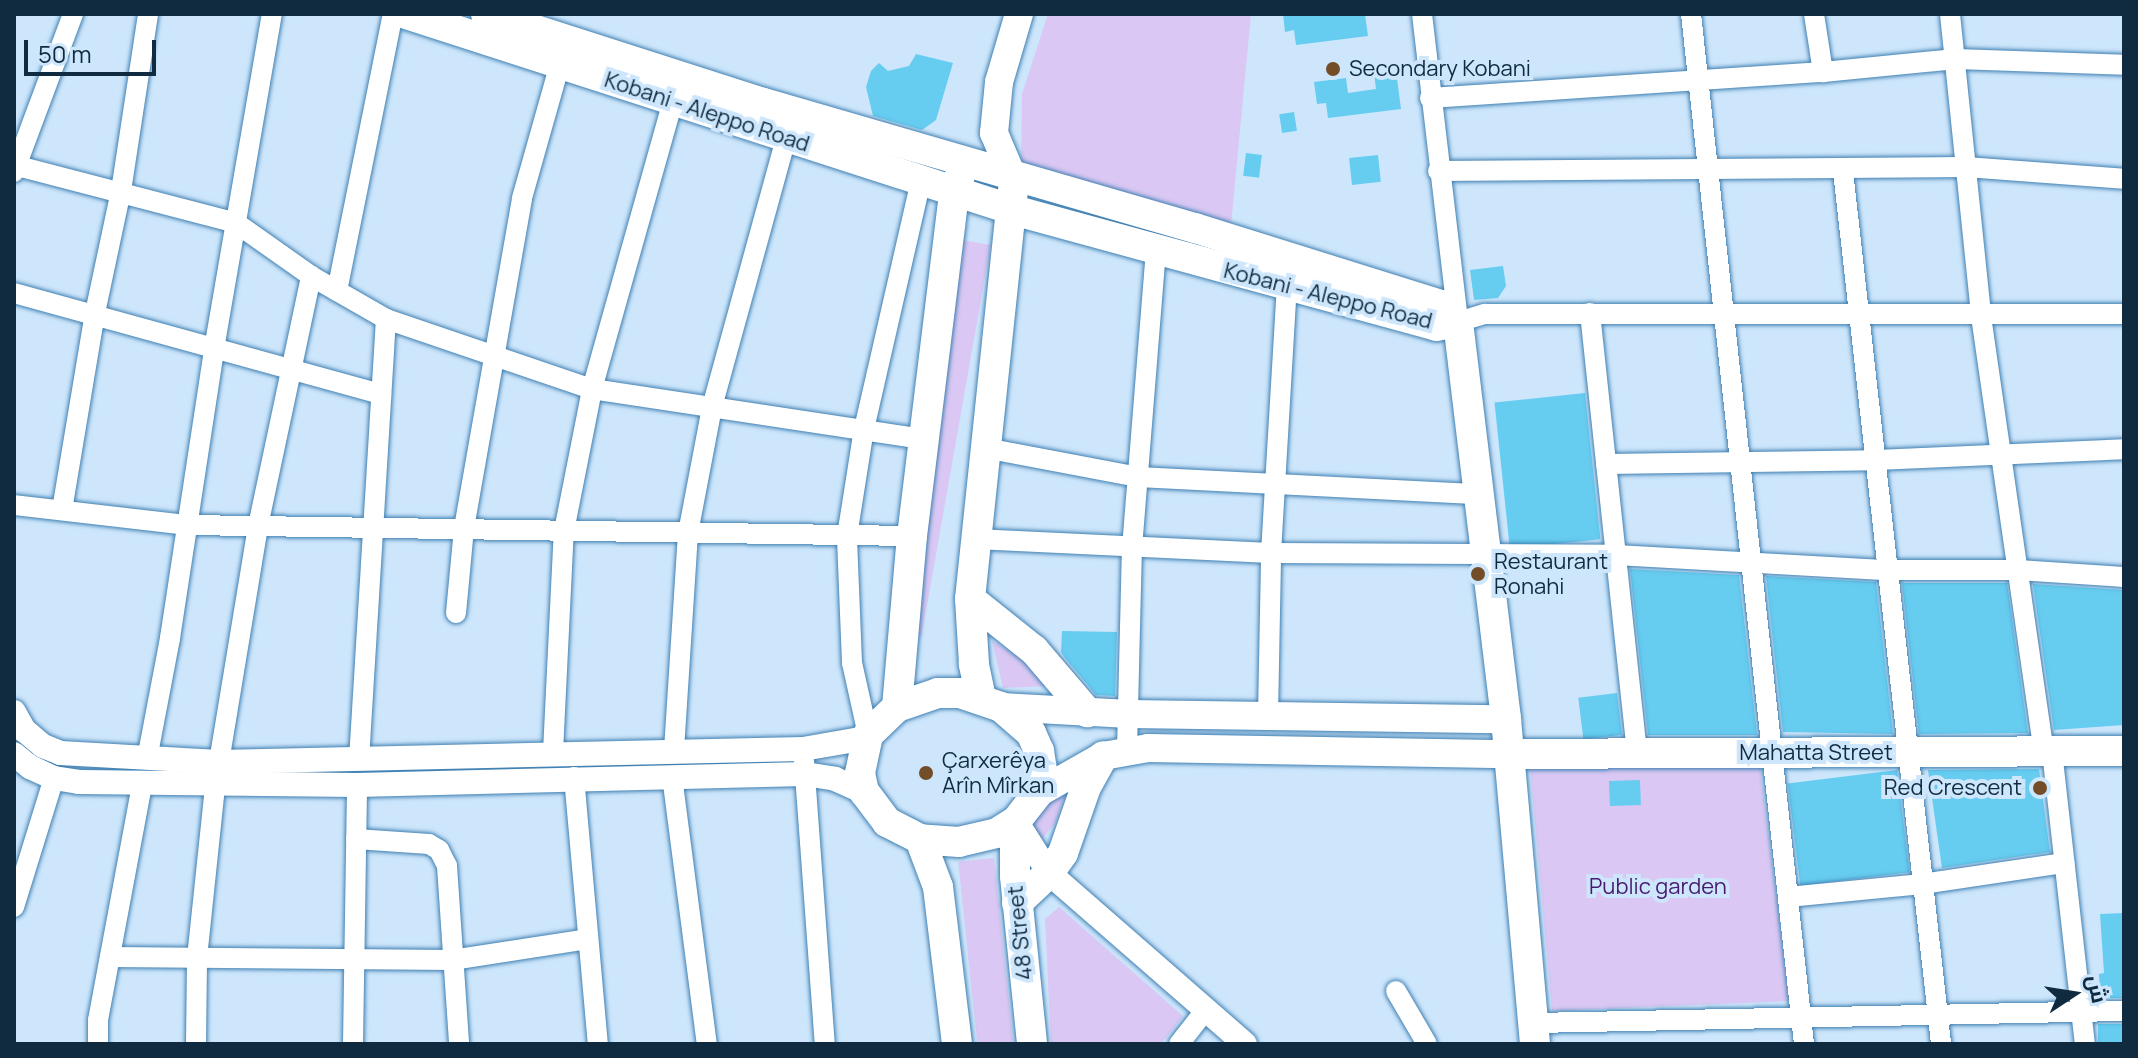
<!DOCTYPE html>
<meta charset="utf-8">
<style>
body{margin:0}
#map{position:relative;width:2138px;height:1058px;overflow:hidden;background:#cde6fc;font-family:Manrope,Cairo,sans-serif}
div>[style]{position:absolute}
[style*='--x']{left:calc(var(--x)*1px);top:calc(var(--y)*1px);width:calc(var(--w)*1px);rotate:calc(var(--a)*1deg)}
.green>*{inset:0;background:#dac7f4;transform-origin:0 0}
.building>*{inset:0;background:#66ccf0;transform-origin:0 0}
.roads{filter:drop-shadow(0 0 2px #4080b2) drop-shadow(0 0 2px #4080b2)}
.minor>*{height:20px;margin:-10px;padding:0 10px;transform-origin:10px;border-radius:10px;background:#fff}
.tertiary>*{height:24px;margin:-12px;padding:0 12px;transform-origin:12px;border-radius:12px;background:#fff}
.secondary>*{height:28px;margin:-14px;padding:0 14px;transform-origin:14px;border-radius:14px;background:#fff}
.primary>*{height:30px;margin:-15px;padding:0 15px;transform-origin:15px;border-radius:15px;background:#fff}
.dots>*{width:22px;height:22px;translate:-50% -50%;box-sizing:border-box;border:4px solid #cde6fc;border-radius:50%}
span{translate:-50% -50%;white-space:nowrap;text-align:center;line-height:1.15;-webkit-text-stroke:8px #cde6fc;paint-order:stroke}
.poi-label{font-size:22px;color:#102b3f}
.left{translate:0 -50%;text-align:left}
.right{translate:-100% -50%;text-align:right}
.street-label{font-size:22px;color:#102b3f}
.park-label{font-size:22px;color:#471a6e}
.frame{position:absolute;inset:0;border:16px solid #102b3f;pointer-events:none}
.north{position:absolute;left:2034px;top:954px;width:80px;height:80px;-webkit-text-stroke:6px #cde6fc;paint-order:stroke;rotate:78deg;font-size:22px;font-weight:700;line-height:32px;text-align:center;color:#102b3f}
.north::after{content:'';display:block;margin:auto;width:28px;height:36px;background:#102b3f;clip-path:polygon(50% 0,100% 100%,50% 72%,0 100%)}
.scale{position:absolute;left:24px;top:40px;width:132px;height:36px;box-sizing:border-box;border:4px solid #102b3f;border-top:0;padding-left:10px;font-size:24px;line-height:28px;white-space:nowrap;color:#102b3f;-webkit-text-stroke:6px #cde6fc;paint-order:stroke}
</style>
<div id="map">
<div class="green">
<i style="clip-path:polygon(1048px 14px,1251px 14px,1231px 225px,1021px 168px,1022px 94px)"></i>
<i style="left:962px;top:240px;width:29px;height:398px;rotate:10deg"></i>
<i style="clip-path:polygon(992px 641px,1021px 658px,1048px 686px,1003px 688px)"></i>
<i style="clip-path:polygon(1066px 764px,1065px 796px,1054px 825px,1038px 843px,1021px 766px)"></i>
<i style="clip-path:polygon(1760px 767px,1789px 1001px,1552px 1011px,1530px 768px)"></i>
<i style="left:994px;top:858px;width:187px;height:36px;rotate:84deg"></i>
<i style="clip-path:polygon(1059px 907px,1183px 1016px,1161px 1044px,1051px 1044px,1045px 919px)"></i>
</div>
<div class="building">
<i style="clip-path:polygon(1283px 14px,1365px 14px,1368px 36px,1296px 45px,1294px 30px,1285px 32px)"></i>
<i style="clip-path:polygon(916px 54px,953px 63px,936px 120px,922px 130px,873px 116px,866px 87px,871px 71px,879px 63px,888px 71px,909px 66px)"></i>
<i style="clip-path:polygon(1396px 71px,1401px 109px,1328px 118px,1326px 103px,1317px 104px,1314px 82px,1346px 78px,1348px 93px,1376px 89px,1374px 73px)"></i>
<i style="left:1294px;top:112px;width:19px;height:15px;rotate:81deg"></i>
<i style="left:1246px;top:153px;width:16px;height:23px;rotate:7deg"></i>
<i style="left:1378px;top:155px;width:27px;height:29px;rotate:84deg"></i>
<i style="clip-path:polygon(1503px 266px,1506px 286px,1498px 298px,1474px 300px,1470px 270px)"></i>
<i style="left:1585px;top:393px;width:147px;height:91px;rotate:84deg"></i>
<i style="clip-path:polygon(1630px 569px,1739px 575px,1757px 735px,1648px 735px)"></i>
<i style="clip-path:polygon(1766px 576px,1876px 582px,1893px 734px,1783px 732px)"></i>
<i style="clip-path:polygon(1902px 583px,2007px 583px,2028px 733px,1919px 734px)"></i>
<i style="clip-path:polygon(2033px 584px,2124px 590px,2124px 725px,2054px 730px)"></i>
<i style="clip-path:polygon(1062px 631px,1117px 632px,1115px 696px,1096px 695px,1065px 658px,1061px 652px)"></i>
<i style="left:1617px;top:693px;width:42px;height:39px;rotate:83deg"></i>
<i style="clip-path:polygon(2039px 769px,2050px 852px,1942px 868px,1928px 770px)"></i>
<i style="left:1897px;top:770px;width:103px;height:110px;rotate:83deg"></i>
<i style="left:1640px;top:780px;width:25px;height:31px;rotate:88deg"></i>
<i style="clip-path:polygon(2124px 913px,2124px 998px,2100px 998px,2099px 974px,2104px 973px,2100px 914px)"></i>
<i style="left:2124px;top:1024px;width:20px;height:26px;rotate:90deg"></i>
</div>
<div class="roads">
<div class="minor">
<i style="--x:1422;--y:14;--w:310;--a:83.3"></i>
<i style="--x:1458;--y:322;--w:28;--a:-17"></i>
<i style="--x:1485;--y:314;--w:639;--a:0"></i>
<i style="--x:1691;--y:14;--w:1036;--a:83.74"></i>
<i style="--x:1814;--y:14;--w:59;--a:81.2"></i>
<i style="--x:1950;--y:14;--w:304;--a:84.1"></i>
<i style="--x:1981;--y:316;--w:440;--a:81.8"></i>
<i style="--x:1430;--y:98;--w:394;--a:-3.8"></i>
<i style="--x:1823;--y:72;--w:134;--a:-5.6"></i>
<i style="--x:1956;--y:59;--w:168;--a:2"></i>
<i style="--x:14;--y:165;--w:229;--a:14.6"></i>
<i style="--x:236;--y:223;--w:92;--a:35.2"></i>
<i style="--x:311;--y:276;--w:86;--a:29.8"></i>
<i style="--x:386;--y:319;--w:218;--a:18.8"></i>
<i style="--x:592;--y:389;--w:336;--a:8.6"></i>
<i style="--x:1438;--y:171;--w:528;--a:-0.43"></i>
<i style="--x:1966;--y:167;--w:158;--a:4.3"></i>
<i style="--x:1843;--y:171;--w:878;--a:83.59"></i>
<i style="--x:14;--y:172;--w:169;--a:-69.5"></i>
<i style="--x:337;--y:291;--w:283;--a:-78.6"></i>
<i style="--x:14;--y:293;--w:381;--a:15.4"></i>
<i style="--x:1590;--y:313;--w:444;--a:83.9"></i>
<i style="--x:985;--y:448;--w:156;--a:10.7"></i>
<i style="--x:1138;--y:477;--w:341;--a:2.9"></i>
<i style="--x:1606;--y:464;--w:270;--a:-0.8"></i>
<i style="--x:1876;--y:460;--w:248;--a:-2.5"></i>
<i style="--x:14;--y:505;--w:174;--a:6.6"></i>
<i style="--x:187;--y:525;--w:725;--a:0.87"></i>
<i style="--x:62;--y:510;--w:200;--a:-80.5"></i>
<i style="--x:95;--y:313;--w:125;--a:-78"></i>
<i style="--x:121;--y:191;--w:179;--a:-81.3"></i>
<i style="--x:975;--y:539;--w:296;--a:2.7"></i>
<i style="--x:1271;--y:553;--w:345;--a:0.3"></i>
<i style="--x:1616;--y:555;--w:272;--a:3.2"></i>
<i style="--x:1888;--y:570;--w:130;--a:0"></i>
<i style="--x:2018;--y:570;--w:106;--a:3.8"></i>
<i style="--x:456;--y:613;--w:85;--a:-84.6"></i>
<i style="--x:464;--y:528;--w:335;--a:-80"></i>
<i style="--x:522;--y:198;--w:139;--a:-74.2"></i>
<i style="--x:1268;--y:716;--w:163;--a:-88.9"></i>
<i style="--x:1271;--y:553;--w:266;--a:-86.6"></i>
<i style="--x:868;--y:735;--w:74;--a:-102.5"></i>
<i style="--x:852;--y:663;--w:127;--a:-92.3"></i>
<i style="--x:847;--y:536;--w:108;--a:-81"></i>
<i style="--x:864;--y:429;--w:254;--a:-77.1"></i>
<i style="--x:674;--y:750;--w:217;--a:-86.3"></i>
<i style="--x:688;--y:533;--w:128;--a:-79.2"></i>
<i style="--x:712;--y:407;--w:279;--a:-74.6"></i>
<i style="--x:1127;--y:750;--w:202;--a:-88.6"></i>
<i style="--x:1132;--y:548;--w:299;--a:-85.4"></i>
<i style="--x:2052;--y:751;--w:295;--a:83.6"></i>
<i style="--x:553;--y:752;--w:221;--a:-87.2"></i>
<i style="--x:564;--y:531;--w:145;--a:-78.8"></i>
<i style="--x:592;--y:389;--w:299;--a:-74.3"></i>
<i style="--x:147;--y:759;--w:123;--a:-79.2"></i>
<i style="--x:170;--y:638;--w:292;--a:-81.3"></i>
<i style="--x:214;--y:349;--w:340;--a:-80.2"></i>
<i style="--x:359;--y:760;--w:442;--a:-86.5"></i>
<i style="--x:804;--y:761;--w:284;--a:85.8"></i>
<i style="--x:219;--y:762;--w:239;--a:-80.6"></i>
<i style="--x:258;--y:526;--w:256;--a:-78"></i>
<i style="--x:672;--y:776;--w:270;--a:82.6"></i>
<i style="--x:574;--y:777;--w:268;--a:84.9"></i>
<i style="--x:356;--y:839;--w:73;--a:3.9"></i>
<i style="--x:429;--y:844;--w:12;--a:31"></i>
<i style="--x:439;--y:850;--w:18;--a:63"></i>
<i style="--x:447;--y:866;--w:178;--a:86.1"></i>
<i style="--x:1788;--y:897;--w:135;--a:-5.5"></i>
<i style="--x:1922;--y:884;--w:144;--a:-8.4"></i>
<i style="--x:14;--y:907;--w:135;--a:-72.8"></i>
<i style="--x:110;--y:957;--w:342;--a:0.5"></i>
<i style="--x:452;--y:960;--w:137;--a:-8.8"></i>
<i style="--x:1396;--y:991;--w:61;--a:59.7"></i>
<i style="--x:1534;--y:1023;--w:590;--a:-1.17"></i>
<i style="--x:98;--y:1044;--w:24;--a:-90"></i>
<i style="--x:98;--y:1020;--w:240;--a:-79.4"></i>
<i style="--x:196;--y:1044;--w:86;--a:-89.3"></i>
<i style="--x:197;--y:958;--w:173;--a:-84"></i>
<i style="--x:353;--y:1044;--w:259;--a:-89.1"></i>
<i style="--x:1179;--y:1044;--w:41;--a:-52"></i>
</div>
<div class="tertiary">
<i style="--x:14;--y:712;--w:21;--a:61"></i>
<i style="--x:24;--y:730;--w:25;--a:40"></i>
<i style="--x:43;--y:746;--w:18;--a:22"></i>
<i style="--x:60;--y:753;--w:159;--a:3.2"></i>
<i style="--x:219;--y:762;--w:584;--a:-1.28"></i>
<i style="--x:803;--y:749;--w:65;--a:-9.8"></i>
<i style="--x:14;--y:754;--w:21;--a:39"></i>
<i style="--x:30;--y:767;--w:26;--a:25"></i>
<i style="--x:54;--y:778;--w:25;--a:9"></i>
<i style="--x:79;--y:782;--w:278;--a:0.6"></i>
<i style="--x:357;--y:785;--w:448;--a:-1.4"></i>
<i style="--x:805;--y:774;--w:30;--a:9"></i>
<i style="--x:835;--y:779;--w:32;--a:24"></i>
<i style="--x:1016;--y:821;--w:62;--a:57.6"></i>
<i style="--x:1049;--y:873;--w:260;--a:41.1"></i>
</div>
<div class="secondary">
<i style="--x:1013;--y:178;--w:49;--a:-112.9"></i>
<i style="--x:994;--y:133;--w:51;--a:-84.4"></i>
<i style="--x:999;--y:82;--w:71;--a:-73.6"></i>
<i style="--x:1001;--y:707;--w:128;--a:3.1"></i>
<i style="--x:1129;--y:714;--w:377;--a:0.8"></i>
<i style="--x:1038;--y:793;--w:75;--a:-29.6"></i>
<i style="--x:1103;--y:756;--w:46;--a:-10.1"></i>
<i style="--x:1148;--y:748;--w:360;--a:1"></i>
</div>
<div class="primary">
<i style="--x:406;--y:14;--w:638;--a:17.9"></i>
<i style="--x:1013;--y:210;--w:439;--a:15.3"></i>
<i style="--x:1436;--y:326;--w:22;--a:-10"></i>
<i style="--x:486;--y:14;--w:292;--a:17.8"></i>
<i style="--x:764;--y:103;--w:449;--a:16.2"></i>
<i style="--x:1195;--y:228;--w:258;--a:17.4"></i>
<i style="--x:1441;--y:305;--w:24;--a:45"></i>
<i style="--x:1458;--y:322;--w:400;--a:83.1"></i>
<i style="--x:1506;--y:719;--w:326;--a:84.9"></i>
<i style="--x:970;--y:599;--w:82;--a:38.6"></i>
<i style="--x:1034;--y:650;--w:82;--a:49.5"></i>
<i style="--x:938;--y:693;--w:22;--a:0"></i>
<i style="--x:960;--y:693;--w:43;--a:18.9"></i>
<i style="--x:1001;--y:707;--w:40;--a:41"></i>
<i style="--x:1031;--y:733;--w:20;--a:66"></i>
<i style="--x:1039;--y:751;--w:20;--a:81"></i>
<i style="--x:1042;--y:771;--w:22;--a:100"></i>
<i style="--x:1038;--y:793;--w:36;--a:128"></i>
<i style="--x:1016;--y:821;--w:22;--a:148"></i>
<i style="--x:997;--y:833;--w:39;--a:167"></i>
<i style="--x:959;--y:842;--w:39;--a:-176"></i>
<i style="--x:920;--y:839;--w:37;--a:-153"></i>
<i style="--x:887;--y:822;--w:38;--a:-127"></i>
<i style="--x:864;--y:792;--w:19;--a:-102"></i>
<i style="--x:860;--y:773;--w:39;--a:-78"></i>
<i style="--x:868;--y:735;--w:40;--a:-44"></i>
<i style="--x:897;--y:707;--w:43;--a:-18.9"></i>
<i style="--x:981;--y:698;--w:35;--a:-102"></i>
<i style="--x:974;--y:664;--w:65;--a:-93.5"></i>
<i style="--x:970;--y:599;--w:410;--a:-84"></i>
<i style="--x:897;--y:707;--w:172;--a:-85"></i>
<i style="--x:912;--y:536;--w:347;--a:-83"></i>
<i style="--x:954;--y:192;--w:20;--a:-70"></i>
<i style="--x:1508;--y:754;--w:616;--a:-0.28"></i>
<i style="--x:1015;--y:823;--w:53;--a:90"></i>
<i style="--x:1015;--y:876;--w:169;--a:84.2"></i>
<i style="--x:920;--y:839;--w:51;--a:69.4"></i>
<i style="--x:938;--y:887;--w:158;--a:83.1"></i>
<i style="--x:1017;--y:903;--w:44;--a:-43.2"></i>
<i style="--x:1049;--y:873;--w:24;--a:-55"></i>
<i style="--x:1063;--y:853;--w:70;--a:-70.8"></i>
<i style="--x:1086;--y:787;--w:35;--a:-61"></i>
</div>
</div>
<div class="dots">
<i style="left:1333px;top:69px;background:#724d28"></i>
<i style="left:1478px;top:574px;background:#724d28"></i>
<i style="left:926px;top:773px;background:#724d28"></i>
<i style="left:2040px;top:788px;background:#724d28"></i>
</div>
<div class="poi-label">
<span class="left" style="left:1349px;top:69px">Secondary Kobani</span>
<span class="left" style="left:1494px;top:574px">Restaurant<br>Ronahi</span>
<span class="left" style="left:942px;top:773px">Çarxerêya<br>Arîn Mîrkan</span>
<span class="right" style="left:2022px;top:788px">Red Crescent</span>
</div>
<div class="street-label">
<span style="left:707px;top:112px;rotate:18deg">Kobani - Aleppo Road</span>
<span style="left:1328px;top:296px;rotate:14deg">Kobani - Aleppo Road</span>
<span style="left:1816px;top:753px">Mahatta Street</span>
<span style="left:1020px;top:933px;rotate:-96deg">48 Street</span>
</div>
<div class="park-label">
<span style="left:1658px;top:887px">Public garden</span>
</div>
<div class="frame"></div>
<div class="north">ش</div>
<div class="scale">50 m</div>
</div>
